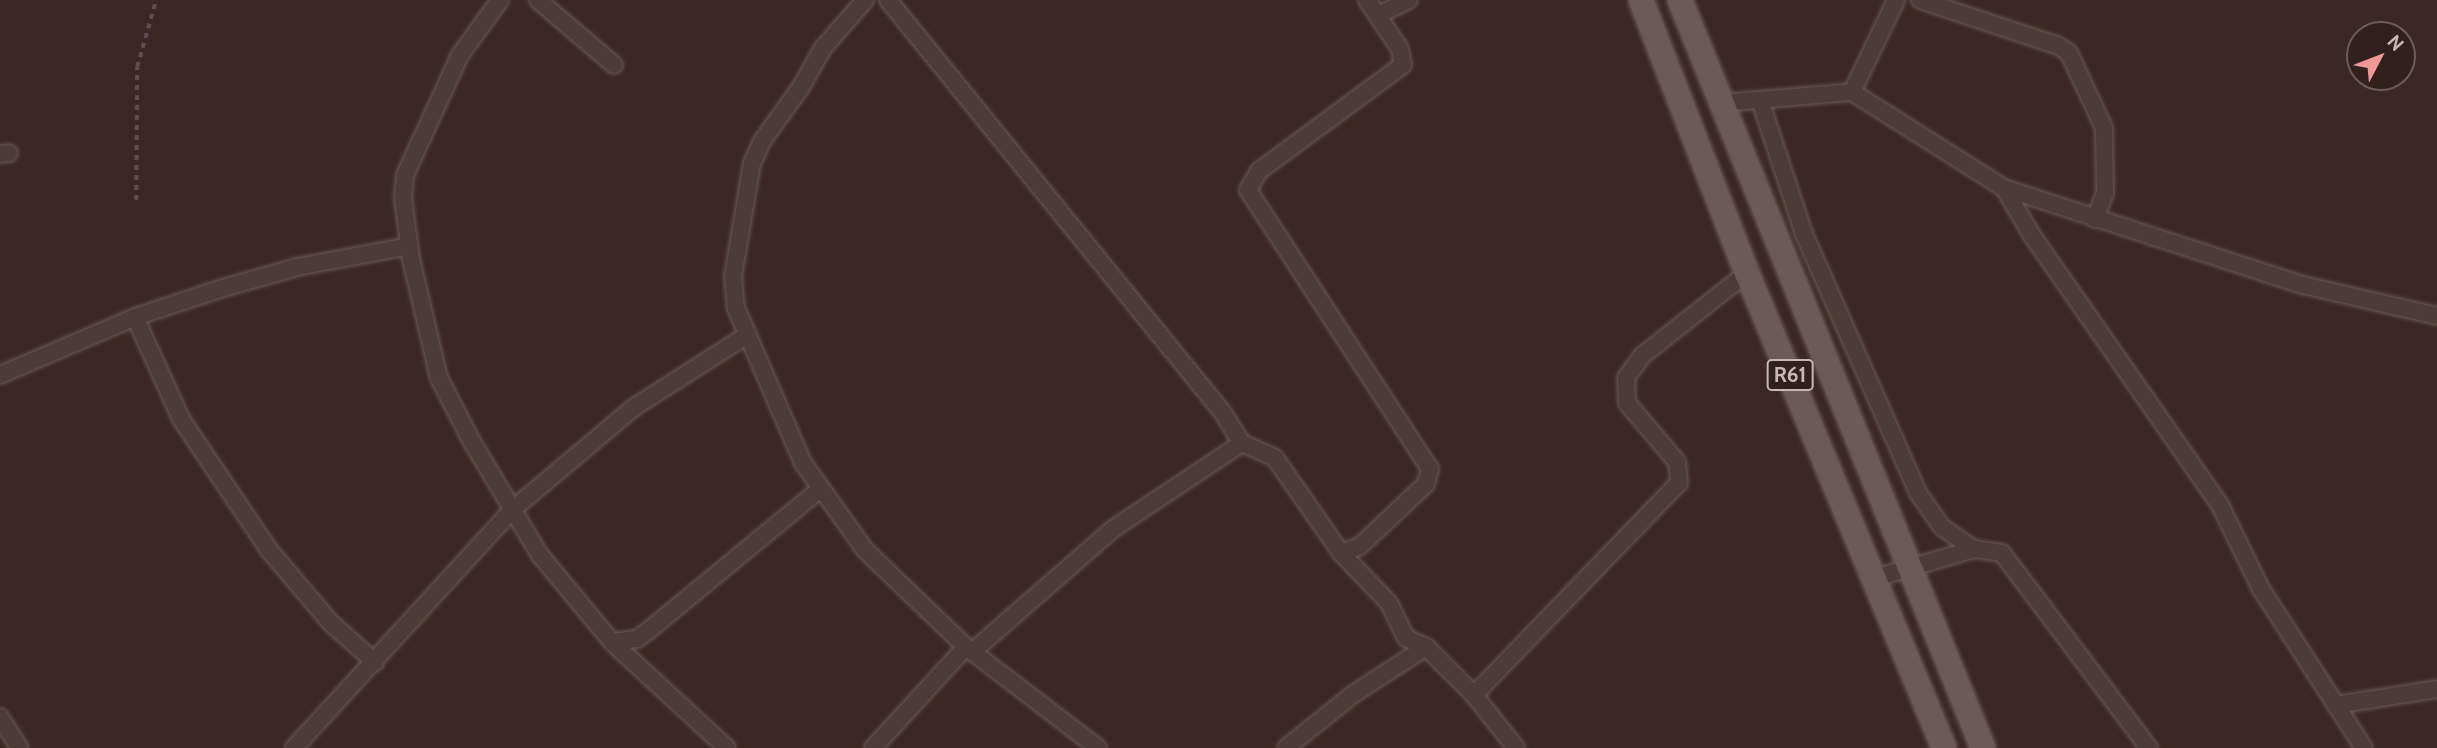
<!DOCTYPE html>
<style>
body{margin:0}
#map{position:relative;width:2437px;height:748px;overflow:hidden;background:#3d2726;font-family:Cabin,sans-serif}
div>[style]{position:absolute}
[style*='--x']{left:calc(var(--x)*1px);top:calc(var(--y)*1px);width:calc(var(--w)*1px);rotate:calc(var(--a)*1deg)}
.path>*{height:3.5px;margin-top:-1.75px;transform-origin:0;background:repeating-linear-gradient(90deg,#614d56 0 5px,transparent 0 10px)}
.roads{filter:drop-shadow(0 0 2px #6b5958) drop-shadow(0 0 2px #6b5958)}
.minor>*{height:16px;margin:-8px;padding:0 8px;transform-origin:8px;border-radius:8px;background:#4d3b3a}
.primary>*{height:24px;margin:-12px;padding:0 12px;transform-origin:12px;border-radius:12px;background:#6d5958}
span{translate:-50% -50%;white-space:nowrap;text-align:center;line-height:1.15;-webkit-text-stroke:7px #32201f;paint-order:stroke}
.shield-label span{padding:2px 5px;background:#32201f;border:2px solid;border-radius:5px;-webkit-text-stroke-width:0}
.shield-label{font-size:21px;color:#c8b7b6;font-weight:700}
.north{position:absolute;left:2346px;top:21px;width:70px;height:70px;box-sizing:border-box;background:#32201f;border:2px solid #6e5c5b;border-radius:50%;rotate:48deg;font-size:19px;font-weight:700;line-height:28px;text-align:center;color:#c8b7b6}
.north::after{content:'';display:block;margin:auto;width:24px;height:32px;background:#f09893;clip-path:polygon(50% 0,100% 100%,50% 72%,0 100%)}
</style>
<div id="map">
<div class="path">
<i style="--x:136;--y:200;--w:133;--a:-89.6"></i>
<i style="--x:137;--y:67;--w:70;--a:-74.2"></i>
</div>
<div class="roads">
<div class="minor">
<i style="--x:500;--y:0;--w:68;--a:126"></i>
<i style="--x:460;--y:55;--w:132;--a:114.6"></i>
<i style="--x:405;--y:175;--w:23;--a:95"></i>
<i style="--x:403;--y:198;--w:62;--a:82.5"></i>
<i style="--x:411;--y:259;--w:122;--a:76.8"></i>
<i style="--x:439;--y:378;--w:72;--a:62.7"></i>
<i style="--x:472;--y:442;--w:132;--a:59"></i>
<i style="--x:540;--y:555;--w:113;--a:50.4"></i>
<i style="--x:612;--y:642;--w:156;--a:42.7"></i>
<i style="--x:538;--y:0;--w:100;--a:40.5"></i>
<i style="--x:865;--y:0;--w:64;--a:131.2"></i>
<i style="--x:823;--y:48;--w:45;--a:119.4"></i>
<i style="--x:801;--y:87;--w:67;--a:125.8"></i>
<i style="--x:762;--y:141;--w:24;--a:114"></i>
<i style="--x:752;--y:163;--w:115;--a:99.5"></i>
<i style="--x:733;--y:276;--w:32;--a:85"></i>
<i style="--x:736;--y:308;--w:169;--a:66.6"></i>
<i style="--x:803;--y:463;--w:107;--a:54.5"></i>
<i style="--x:865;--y:550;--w:140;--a:43.8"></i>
<i style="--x:966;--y:647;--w:166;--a:37.4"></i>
<i style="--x:888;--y:0;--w:532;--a:50.95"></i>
<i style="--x:1223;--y:413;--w:36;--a:58"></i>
<i style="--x:1242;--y:443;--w:36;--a:24"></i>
<i style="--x:1275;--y:458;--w:116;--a:55.2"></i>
<i style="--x:1341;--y:553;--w:69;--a:46.2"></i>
<i style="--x:1389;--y:603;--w:39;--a:64"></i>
<i style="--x:1406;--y:638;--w:22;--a:24"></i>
<i style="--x:1426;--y:647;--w:68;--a:45"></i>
<i style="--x:1474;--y:695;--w:68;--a:51.6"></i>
<i style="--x:1920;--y:0;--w:146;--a:18.3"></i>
<i style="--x:2059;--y:46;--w:12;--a:35"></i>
<i style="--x:2069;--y:53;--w:83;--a:65"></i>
<i style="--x:2104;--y:128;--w:65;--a:89.1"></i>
<i style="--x:2105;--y:193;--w:28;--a:111"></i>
<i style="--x:1378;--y:15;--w:34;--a:-26"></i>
<i style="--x:1852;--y:92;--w:102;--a:-64.4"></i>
<i style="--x:1760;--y:100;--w:141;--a:71.8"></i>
<i style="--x:1804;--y:234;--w:283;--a:66.2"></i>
<i style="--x:1918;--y:493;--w:42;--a:54.8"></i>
<i style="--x:1942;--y:527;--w:39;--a:35"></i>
<i style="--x:1722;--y:103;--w:130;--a:-4.8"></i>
<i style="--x:1852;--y:92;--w:180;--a:32.3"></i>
<i style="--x:2004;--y:188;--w:57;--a:59.4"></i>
<i style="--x:2033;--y:237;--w:327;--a:55.1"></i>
<i style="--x:2220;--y:505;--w:93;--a:64"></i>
<i style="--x:2261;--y:589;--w:189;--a:57.1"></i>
<i style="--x:0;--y:154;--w:9;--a:-6"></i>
<i style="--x:2004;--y:188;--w:314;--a:18"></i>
<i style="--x:2303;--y:285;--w:138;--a:13"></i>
<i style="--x:135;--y:317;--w:112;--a:65.7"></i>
<i style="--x:181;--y:419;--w:158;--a:56.1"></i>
<i style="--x:269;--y:550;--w:96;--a:49.7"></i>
<i style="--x:331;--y:623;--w:59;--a:41.6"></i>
<i style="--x:0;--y:375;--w:147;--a:-23.2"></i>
<i style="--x:135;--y:317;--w:93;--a:-18.2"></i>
<i style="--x:223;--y:288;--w:77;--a:-15.8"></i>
<i style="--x:297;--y:267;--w:114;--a:-10.6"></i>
<i style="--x:1341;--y:553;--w:20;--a:-20"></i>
<i style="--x:1360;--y:546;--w:91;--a:-43.2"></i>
<i style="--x:1426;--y:484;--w:16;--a:-75"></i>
<i style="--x:1430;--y:469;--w:333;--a:-123.1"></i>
<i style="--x:1248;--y:190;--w:22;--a:-60"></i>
<i style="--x:1259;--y:171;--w:179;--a:-36.4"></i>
<i style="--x:1403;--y:65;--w:16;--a:-101"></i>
<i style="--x:1400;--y:49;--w:59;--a:-124"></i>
<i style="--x:1875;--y:578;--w:103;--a:-16.3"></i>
<i style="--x:1974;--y:549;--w:28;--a:8"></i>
<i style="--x:2002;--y:553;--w:244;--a:53"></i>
<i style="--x:612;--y:642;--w:25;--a:-7"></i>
<i style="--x:637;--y:639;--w:14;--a:-36"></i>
<i style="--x:648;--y:631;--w:223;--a:-39.5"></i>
<i style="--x:972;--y:652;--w:187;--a:-41.1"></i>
<i style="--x:1113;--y:529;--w:155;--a:-33.7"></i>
<i style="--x:1474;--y:695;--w:295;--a:-46"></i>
<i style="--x:1679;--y:483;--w:21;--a:-95"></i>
<i style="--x:1677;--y:462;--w:77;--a:-130.3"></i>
<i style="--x:1627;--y:403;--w:25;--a:-92"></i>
<i style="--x:1626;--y:378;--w:29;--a:-54"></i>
<i style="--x:1643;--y:355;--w:132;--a:-38.3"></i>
<i style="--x:2336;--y:705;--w:102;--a:-9"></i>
<i style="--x:0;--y:717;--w:36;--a:58"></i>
<i style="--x:294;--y:748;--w:323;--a:-47.5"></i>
<i style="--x:512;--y:510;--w:158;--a:-40.1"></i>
<i style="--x:633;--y:408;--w:135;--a:-32.6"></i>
<i style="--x:873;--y:748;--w:137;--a:-47.4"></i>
<i style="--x:1286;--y:748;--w:88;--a:-38.6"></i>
<i style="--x:1355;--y:693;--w:85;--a:-32.9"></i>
</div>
<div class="primary">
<i style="--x:1641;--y:0;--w:293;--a:68.8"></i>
<i style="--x:1747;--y:273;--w:514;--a:67.47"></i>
<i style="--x:1680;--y:0;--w:807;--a:67.95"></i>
</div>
</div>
<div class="shield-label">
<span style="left:1790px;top:375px">R61</span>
</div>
<div class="north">N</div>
</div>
